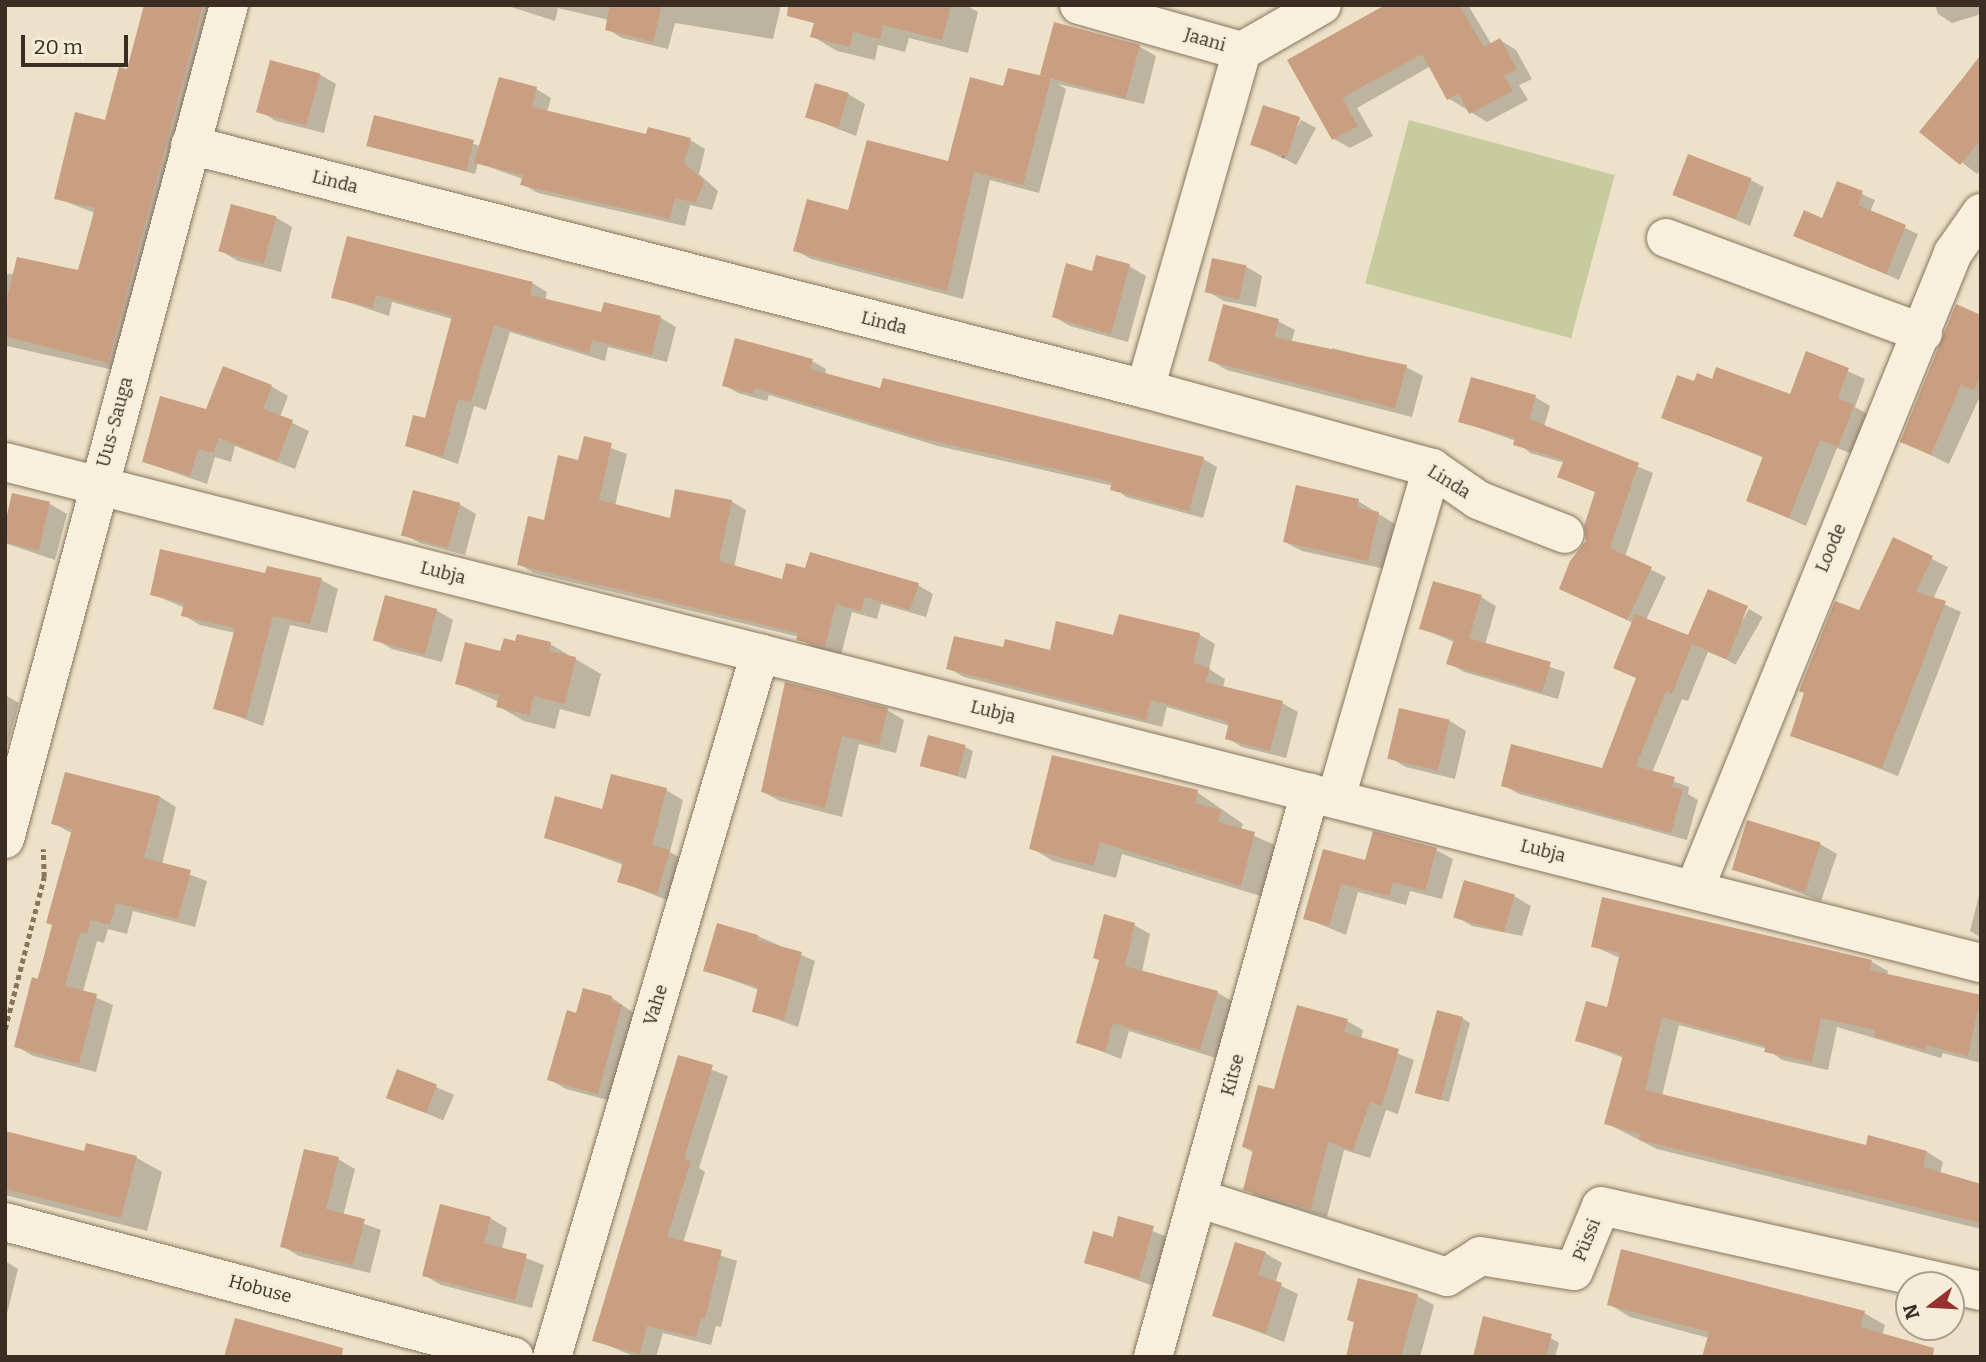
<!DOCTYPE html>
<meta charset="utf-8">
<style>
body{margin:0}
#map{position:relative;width:1986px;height:1362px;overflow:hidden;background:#ede2c9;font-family:Bitter,serif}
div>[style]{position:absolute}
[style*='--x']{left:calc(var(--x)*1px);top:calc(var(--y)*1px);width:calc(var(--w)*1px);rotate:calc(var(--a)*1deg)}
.green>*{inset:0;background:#c6cc9d;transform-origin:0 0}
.shadow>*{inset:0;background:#0003;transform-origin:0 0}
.building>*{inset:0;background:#ca9f81;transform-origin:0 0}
.path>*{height:4.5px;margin-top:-2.25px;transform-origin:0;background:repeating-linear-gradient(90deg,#89755e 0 5px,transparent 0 8.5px)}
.roads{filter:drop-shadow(0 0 2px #89755e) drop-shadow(0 0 2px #89755e)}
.minor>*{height:38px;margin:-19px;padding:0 19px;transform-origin:19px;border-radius:19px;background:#f8f0dc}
span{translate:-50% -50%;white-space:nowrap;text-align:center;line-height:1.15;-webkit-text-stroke:5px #f5edd9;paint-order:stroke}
.street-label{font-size:18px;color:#3a2d21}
.frame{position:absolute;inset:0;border:7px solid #3a2d21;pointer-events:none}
.north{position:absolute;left:1895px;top:1271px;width:70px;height:70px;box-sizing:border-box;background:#f5edd9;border:2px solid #aaa08f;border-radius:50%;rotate:253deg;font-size:19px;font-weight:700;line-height:28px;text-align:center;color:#3a2d21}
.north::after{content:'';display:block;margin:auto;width:24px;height:32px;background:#963031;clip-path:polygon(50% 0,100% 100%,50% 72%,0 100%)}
.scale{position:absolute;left:21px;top:35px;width:107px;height:32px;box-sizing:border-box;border:4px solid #3a2d21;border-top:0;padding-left:9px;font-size:21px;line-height:24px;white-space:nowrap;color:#3a2d21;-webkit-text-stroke:5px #f5edd9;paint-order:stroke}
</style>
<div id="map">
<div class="green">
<i style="left:1409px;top:120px;width:213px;height:169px;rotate:15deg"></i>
</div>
<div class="shadow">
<i style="clip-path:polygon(171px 5px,224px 5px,127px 373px,7px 346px,5px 274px,79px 272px,95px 213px,56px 198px,106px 122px,128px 71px)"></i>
<i style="clip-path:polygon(505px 5px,781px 5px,773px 39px,675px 23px,668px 49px,622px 38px,607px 29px,609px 20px,558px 8px,555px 21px)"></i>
<i style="clip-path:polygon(820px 5px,966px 5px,978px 12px,968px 53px,909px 38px,905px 52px,878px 45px,875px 60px,837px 51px,812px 36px)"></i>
<i style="clip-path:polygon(1388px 5px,1468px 5px,1492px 45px,1500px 40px,1516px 50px,1532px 79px,1519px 85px,1528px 100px,1487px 122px,1448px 98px,1431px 66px,1357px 108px,1373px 136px,1350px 148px,1334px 139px,1290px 61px)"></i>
<i style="clip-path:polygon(1935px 5px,1981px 5px,1981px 14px,1952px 23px,1938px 14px)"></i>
<i style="clip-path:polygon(1056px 24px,1140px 47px,1156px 56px,1144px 104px,1058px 84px,1066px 89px,1039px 193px,990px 180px,963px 299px,811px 259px,795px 250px,850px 212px,950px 163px,1005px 88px,1009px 70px,1052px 80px,1043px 74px)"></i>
<i style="clip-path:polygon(1981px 54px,1981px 169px,1977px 174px,1922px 132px)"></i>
<i style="clip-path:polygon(319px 74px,336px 84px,324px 133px,276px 121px,259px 111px)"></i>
<i style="clip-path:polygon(536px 89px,551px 98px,547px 112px,647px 136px,690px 140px,705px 149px,699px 174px,718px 191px,712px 210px,690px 205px,685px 226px,538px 193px,522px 184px,523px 179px,478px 163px,475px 174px,368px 146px,375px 117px,481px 146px)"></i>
<i style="clip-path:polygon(848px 94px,865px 104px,856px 136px,807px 117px)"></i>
<i style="clip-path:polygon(1264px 107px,1300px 119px,1284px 159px,1252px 144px)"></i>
<i style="left:1301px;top:120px;width:17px;height:42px;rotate:28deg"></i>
<i style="clip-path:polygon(1751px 180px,1764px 187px,1750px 226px,1675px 194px)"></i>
<i style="clip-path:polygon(1838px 183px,1875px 200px,1870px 212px,1918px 234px,1899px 280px,1796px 236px,1823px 220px)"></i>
<i style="clip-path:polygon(275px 217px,292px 227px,281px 272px,238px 261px,221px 251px)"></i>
<i style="clip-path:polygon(1129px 266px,1146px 276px,1128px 342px,1070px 326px,1054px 317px,1093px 273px)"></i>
<i style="clip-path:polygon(1245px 266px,1262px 276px,1256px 307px,1224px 301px,1207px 291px)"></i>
<i style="clip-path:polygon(532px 283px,547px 292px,545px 301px,602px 315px,605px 305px,661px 318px,676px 327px,667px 362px,608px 347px,605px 361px,510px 332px,486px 410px,474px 406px,458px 464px,407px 446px,426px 420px,452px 319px,392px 302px,389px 316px,333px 297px)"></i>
<i style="clip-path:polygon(1981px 317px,1981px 394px,1949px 464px,1902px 441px)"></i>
<i style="clip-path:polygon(1278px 321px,1295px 330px,1291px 343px,1331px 353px,1332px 348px,1406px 367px,1423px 376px,1412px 417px,1227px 370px,1210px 360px)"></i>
<i style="clip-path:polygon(1807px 353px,1865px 379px,1855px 407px,1871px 416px,1855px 455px,1837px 448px,1806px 526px,1748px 500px,1764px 458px,1663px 417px,1695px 384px,1713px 381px,1791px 397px)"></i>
<i style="clip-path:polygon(812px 361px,826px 369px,825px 375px,882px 390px,1203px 459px,1217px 467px,1203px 518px,1126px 497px,1113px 486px,938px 446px,769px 395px,767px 401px,738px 393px,724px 385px)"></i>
<i style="clip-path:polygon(271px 386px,288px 396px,280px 417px,309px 431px,295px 469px,235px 446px,231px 462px,215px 457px,207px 484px,144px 462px,207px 411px)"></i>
<i style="clip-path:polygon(1535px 397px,1550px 406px,1544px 427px,1653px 473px,1625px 557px,1666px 577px,1646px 620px,1689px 637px,1746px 607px,1725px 659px,1708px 652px,1688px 701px,1682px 699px,1652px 773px,1689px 787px,1688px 794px,1698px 800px,1687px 840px,1519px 794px,1503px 785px,1603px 770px,1638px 679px,1615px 667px,1633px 623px,1561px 588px,1587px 542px,1597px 493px,1559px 476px,1565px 463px,1530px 453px,1516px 441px,1460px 421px)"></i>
<i style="clip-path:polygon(586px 439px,627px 454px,615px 506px,671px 520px,731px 501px,746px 510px,734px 568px,783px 581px,807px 570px,918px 585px,933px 594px,926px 617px,881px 604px,877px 619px,852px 612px,841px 655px,813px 648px,799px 637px,534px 573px,519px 564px,580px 462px)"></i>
<i style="clip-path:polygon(13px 495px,50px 504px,67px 514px,55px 560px,5px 543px)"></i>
<i style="clip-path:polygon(1358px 501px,1395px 524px,1385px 569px,1302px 551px,1285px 542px)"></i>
<i style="clip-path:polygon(459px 504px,476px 514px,465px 555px,420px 543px,403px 534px)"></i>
<i style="clip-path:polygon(1894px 540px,1948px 567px,1933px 599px,1961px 612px,1898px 776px,1793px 735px,1860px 613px)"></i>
<i style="clip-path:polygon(267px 575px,321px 580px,338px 589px,327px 633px,290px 625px,263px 726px,215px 708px,235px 633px,200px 625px,183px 615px,185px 608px,152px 594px)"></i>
<i style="clip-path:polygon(1481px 597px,1496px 606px,1485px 645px,1565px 672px,1558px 699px,1464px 672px,1448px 663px,1454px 642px,1421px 628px)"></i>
<i style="left:1749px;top:609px;width:16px;height:55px;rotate:30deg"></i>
<i style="clip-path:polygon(436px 610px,453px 620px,442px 662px,392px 649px,375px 639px)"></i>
<i style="clip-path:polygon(1200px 635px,1215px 644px,1209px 669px,1225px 679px,1223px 687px,1282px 703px,1298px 712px,1286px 758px,1242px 747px,1227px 738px,1230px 726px,1167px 707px,1162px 727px,964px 677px,948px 668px,1005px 649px,1051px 652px,1115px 637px)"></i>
<i style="clip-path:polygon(516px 643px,550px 644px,601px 674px,590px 717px,560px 709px,555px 729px,524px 721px,498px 706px,499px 702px,457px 683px)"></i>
<i style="clip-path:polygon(5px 695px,19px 703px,5px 754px)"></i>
<i style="clip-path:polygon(887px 710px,904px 720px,896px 753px,859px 744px,842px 817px,780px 801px,763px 792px,781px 720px)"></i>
<i style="clip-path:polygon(1450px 721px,1466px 731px,1455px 779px,1406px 767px,1390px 758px)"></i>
<i style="clip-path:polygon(965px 747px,973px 751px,966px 779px,922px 765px)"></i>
<i style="clip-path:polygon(666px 790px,683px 800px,670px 852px,686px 861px,674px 903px,619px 881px,624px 865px,546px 837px)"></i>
<i style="clip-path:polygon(1197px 792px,1243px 824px,1241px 830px,1277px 846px,1264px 897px,1122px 854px,1116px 878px,1053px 861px,1031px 848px)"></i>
<i style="clip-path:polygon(160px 797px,176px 807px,162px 864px,207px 881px,195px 927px,133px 911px,127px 934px,108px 929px,104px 943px,97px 941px,83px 992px,113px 1005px,96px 1072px,33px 1056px,16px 1046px,54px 926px,48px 922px,73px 834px,53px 823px)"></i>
<i style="clip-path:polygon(1820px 844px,1837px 854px,1821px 901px,1733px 868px)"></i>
<i style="clip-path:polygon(1436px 850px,1453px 859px,1442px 899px,1410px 891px,1406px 905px,1358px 892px,1346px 935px,1305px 918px,1325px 851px,1366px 863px)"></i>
<i style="clip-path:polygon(1981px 887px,1981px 938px,1970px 931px)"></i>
<i style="clip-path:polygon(1514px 896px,1531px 906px,1522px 936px,1472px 926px,1455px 916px)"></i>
<i style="clip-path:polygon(1134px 925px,1150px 934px,1142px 972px,1217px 992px,1233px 1002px,1216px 1058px,1129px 1031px,1121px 1059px,1078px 1042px)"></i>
<i style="clip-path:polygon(758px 936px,815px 961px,798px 1027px,754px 1011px,759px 990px,705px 970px)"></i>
<i style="clip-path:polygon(1593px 946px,1872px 962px,1888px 971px,1887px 976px,1981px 997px,1981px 1063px,1943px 1053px,1941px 1058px,1837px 1027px,1828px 1070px,1782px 1060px,1767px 1049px,1679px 1025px,1662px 1096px,1867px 1147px,1869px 1138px,1927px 1152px,1943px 1162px,1940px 1174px,1979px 1185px,1981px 1178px,1981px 1229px,1657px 1149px,1606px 1123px,1624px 1058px,1577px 1040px,1609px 1009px,1620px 958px)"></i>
<i style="clip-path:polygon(611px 997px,638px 1016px,615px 1102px,566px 1089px,549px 1079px,577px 1015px)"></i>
<i style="clip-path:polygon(1462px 1018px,1470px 1023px,1449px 1102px,1426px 1096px,1418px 1092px)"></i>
<i style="clip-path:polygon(1347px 1021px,1363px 1030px,1361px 1039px,1414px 1060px,1398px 1114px,1386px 1110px,1370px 1158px,1344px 1150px,1327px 1217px,1261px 1198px,1245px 1189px,1254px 1153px,1244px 1147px,1275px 1092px)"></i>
<i style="clip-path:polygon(679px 1057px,728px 1076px,699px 1168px,705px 1172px,683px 1243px,737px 1261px,721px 1327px,716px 1326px,711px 1345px,663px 1333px,656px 1357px,636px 1357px,594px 1340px)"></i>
<i style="left:398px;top:1071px;width:61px;height:28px;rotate:23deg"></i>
<i style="clip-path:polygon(5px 1133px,86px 1153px,137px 1158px,162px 1172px,147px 1231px,5px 1195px)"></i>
<i style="clip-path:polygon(338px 1159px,355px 1169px,343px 1216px,381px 1230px,370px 1273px,299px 1256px,282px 1246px)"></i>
<i style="clip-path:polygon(490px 1218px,507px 1228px,502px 1249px,544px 1265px,532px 1308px,441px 1285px,424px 1275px)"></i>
<i style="clip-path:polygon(1120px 1218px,1170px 1238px,1156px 1287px,1086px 1262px,1114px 1239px)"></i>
<i style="clip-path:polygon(1265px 1253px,1282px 1263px,1275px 1283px,1298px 1294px,1284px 1342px,1214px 1315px)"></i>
<i style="clip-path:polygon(5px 1261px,18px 1269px,5px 1322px)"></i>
<i style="clip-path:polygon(1417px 1296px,1434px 1305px,1420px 1357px,1348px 1357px,1356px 1323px,1349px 1319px)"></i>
<i style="clip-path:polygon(1609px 1304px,1864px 1313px,1885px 1325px,1882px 1336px,1709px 1338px,1630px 1317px)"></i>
<i style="clip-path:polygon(1542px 1333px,1559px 1343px,1555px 1357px,1474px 1357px)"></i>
</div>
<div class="building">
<i style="clip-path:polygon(144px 5px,203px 5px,108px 363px,5px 336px,5px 307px,17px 257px,78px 270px,95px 208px,54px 199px,75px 112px,105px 120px,119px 67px,127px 69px)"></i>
<i style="clip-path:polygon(610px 5px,662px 5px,653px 42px,605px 30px)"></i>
<i style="clip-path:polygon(788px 5px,951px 5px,942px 40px,883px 25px,880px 39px,853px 32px,850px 47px,810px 37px,814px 23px,787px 16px)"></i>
<i style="clip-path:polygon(1385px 5px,1459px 5px,1484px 47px,1500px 38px,1517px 69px,1504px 76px,1513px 91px,1469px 114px,1459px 93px,1447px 100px,1422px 54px,1342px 98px,1358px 126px,1332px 140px,1287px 60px)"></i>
<i style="left:1054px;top:22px;width:89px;height:55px;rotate:15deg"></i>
<i style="clip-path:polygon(1981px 56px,1981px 139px,1960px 165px,1919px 132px)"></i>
<i style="left:270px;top:60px;width:52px;height:54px;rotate:15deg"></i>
<i style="clip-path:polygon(1008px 68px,1051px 78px,1023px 185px,974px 172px,947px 291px,793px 251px,807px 199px,848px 210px,867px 140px,948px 161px,970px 77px,1003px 86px)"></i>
<i style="clip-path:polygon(499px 77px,537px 87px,532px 107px,646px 134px,648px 127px,691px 138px,684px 163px,704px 181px,696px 203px,675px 198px,670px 219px,520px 185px,523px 175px,474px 163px)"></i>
<i style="left:815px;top:83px;width:35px;height:36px;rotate:16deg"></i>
<i style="left:1263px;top:105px;width:39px;height:42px;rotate:18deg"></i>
<i style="left:374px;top:115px;width:103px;height:32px;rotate:14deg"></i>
<i style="left:1688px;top:154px;width:68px;height:44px;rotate:21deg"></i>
<i style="clip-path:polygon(1837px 181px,1863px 191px,1858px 205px,1906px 225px,1886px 274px,1793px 236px,1804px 210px,1822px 218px)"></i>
<i style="left:231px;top:204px;width:47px;height:49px;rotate:15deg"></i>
<i style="clip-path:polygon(347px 236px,533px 282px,530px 295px,601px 312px,604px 302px,661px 316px,652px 355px,592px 340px,589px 353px,494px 325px,471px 402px,458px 399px,443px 457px,405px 446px,413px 415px,425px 418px,452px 316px,376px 295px,373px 308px,331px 298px)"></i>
<i style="clip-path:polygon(1096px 255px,1130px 264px,1111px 334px,1052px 317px,1066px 263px,1092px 271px)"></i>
<i style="left:1212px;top:258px;width:35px;height:35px;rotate:12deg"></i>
<i style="clip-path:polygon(1223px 304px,1279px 319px,1274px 337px,1407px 365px,1395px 408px,1208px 361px)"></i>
<i style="clip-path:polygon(1956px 304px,1981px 315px,1981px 373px,1974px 390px,1961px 385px,1931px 455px,1900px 442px)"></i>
<i style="clip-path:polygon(735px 338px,813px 359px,810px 369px,880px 388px,883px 378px,1204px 457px,1189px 511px,1110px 490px,1112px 482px,921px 438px,755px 388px,753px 394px,722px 386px)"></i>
<i style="clip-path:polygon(1806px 351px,1849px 368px,1838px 398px,1854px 405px,1838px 447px,1820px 440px,1789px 518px,1746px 501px,1763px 456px,1661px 418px,1677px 375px,1694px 381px,1697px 373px,1712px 379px,1716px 367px,1790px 394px)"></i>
<i style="clip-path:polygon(223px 366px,272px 385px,263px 409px,293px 420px,277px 461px,218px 438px,214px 453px,198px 449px,190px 476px,142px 462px,160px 396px,206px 409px)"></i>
<i style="clip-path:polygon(1471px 377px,1536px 395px,1529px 419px,1639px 463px,1610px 548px,1652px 567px,1627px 620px,1559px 589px,1570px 561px,1586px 541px,1584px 526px,1595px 492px,1557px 477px,1564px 460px,1513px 445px,1515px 438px,1458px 422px)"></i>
<i style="clip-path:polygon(584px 436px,612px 443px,599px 500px,670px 518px,675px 489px,732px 500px,719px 561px,782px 579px,786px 563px,805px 568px,810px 552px,919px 583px,910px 610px,865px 597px,861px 611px,836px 604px,825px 647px,796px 640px,798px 633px,517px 565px,528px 516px,544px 520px,558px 455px,578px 460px)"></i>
<i style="clip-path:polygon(1296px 485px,1359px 499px,1357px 507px,1379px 512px,1368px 561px,1283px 542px)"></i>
<i style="left:413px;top:490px;width:49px;height:47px;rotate:15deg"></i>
<i style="left:12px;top:493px;width:39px;height:50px;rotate:13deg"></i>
<i style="clip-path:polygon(1893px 537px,1933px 556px,1916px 592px,1946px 601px,1882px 768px,1790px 736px,1804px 693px,1799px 691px,1835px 601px,1859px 610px)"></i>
<i style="clip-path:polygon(160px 549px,265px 573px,267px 566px,322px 578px,310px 624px,273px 616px,246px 718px,213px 709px,235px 628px,181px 616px,184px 603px,150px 595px)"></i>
<i style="clip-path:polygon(1433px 581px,1482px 595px,1469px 638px,1551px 662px,1542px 692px,1446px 664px,1454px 639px,1419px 629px)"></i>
<i style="clip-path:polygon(1708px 589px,1748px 606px,1727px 659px,1692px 644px,1672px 694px,1666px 691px,1636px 766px,1675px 777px,1672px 787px,1683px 789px,1671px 833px,1501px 786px,1511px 744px,1602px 768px,1636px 678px,1613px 668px,1635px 614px,1688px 635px)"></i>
<i style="left:385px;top:595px;width:54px;height:47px;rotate:15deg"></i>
<i style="clip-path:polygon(1119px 614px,1200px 633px,1193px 663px,1210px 668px,1206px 682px,1283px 701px,1270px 751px,1225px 739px,1229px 722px,1151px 700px,1146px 720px,946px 669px,954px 636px,1003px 647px,1005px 639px,1050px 650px,1056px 621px,1113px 635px)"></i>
<i style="clip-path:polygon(517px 634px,551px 642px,549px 651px,576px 657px,565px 704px,534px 696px,529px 715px,496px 707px,499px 695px,455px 684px,465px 642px,500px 651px,504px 638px,515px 641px)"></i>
<i style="clip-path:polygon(785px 682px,888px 708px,879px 745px,842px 736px,825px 808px,761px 792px)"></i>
<i style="left:1399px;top:708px;width:52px;height:52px;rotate:13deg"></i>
<i style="left:928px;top:735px;width:39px;height:32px;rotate:15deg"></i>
<i style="clip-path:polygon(1052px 755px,1198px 790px,1195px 803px,1221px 810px,1218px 822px,1255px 832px,1241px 886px,1100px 842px,1094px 866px,1029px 849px)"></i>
<i style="clip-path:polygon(65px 772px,160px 796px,144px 858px,191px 870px,178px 919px,116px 903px,110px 925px,91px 920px,87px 934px,80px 932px,65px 986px,97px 994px,79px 1064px,14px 1047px,32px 977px,38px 979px,52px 925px,46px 923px,72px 829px,51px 824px)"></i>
<i style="clip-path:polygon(611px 774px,667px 788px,652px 845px,670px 850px,657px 894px,617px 882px,623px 862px,544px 838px,555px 796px,602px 809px)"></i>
<i style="left:1747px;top:820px;width:77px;height:52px;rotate:17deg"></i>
<i style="clip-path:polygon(1373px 831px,1437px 848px,1425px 891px,1393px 882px,1389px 896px,1341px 884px,1329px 926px,1303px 919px,1323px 849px,1365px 860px)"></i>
<i style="left:1464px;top:880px;width:53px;height:39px;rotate:16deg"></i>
<i style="clip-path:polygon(1602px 897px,1872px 960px,1870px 970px,1981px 995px,1968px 1056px,1927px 1045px,1925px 1050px,1874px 1037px,1875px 1030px,1821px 1018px,1812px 1062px,1764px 1052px,1766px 1046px,1662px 1017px,1645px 1090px,1866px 1145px,1868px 1135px,1927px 1151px,1923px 1167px,1981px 1184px,1981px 1223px,1639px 1140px,1640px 1134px,1604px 1124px,1623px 1055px,1575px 1041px,1586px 1001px,1607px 1007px,1620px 953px,1591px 947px)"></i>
<i style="clip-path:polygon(1104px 914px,1135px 923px,1125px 966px,1218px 991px,1200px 1050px,1113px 1023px,1105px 1052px,1076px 1043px,1099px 960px,1093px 958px)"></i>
<i style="clip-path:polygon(717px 923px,758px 935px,757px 940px,802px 952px,784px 1020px,752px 1012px,758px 987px,703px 971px)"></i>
<i style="clip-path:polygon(583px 988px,612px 996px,611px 1002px,622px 1005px,598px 1094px,547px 1080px,567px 1010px,576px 1013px)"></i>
<i style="clip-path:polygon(1297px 1005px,1348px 1019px,1344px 1032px,1399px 1049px,1382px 1106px,1370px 1102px,1353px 1151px,1328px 1142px,1311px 1209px,1243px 1190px,1253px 1150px,1242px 1147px,1258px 1085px,1274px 1089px)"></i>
<i style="left:1437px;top:1010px;width:27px;height:86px;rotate:15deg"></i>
<i style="clip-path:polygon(678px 1055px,713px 1065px,684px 1159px,691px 1161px,667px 1237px,722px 1250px,705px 1319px,701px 1318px,696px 1337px,647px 1326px,640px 1354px,592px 1341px)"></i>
<i style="left:397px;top:1069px;width:43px;height:31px;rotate:21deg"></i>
<i style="clip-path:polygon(5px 1131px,84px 1151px,86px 1143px,137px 1156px,121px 1218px,5px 1189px)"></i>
<i style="clip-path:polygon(304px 1149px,339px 1157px,326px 1209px,365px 1219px,353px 1265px,280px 1247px)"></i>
<i style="clip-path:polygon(440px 1204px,491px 1217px,484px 1243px,527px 1254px,515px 1300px,422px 1276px)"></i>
<i style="clip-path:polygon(1118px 1216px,1154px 1226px,1139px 1279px,1084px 1263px,1093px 1231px,1113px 1237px)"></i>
<i style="clip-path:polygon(1235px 1242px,1266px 1252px,1258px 1275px,1282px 1283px,1266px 1333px,1212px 1316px)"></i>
<i style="clip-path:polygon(1621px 1249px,1865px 1311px,1860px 1327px,1934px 1348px,1933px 1357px,1702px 1357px,1709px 1332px,1607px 1305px)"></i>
<i style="clip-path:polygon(1358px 1278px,1418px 1294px,1401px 1357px,1346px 1357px,1354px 1322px,1347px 1320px)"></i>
<i style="clip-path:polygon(1483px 1316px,1552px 1334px,1546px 1357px,1473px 1357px)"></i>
<i style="clip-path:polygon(235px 1318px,343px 1348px,342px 1357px,224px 1357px)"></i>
</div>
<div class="path">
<i style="--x:5;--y:1029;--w:157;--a:-75.6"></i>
<i style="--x:44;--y:877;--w:28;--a:-92"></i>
</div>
<div class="roads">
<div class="minor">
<i style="--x:1079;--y:5;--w:169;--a:15.8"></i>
<i style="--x:1242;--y:51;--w:92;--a:-29.9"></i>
<i style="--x:190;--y:145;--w:986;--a:14.33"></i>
<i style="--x:1145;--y:389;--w:298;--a:15.4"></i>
<i style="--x:1432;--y:468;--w:56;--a:34.8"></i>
<i style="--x:1478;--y:500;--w:93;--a:21.3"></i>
<i style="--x:1666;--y:238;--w:274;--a:20.3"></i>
<i style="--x:1145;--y:389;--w:352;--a:-74"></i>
<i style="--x:5;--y:462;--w:2039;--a:14.23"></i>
<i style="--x:1336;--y:798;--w:344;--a:-73.8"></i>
<i style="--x:5;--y:839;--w:864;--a:-74.97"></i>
<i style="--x:1694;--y:890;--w:688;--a:-67.87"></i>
<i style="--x:1953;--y:253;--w:49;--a:-55"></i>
<i style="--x:1200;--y:1199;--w:259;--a:17.5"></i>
<i style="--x:1447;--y:1277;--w:39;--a:-32"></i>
<i style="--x:1480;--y:1256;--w:95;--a:9.1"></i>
<i style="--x:1574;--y:1271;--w:70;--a:-67.4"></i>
<i style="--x:1601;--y:1206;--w:389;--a:12.6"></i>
<i style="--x:5;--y:1222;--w:527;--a:14.85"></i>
<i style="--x:552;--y:1357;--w:734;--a:-73.54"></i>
<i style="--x:1153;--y:1357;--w:586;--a:-74.47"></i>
</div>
</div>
<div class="street-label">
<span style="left:1205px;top:40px;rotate:16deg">Jaani</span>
<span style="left:335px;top:182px;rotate:14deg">Linda</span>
<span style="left:884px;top:323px;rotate:14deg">Linda</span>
<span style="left:115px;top:422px;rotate:-75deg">Uus-Sauga</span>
<span style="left:1449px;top:482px;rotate:32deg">Linda</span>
<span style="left:1831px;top:548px;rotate:-67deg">Loode</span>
<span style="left:443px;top:573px;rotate:14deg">Lubja</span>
<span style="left:993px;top:712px;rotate:14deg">Lubja</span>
<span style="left:1543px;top:851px;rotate:14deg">Lubja</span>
<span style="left:656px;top:1005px;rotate:-73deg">Vahe</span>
<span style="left:1233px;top:1075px;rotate:-75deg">Kitse</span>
<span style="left:1587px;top:1240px;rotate:-68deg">Püssi</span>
<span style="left:260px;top:1289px;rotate:15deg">Hobuse</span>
</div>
<div class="frame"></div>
<div class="north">N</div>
<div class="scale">20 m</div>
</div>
